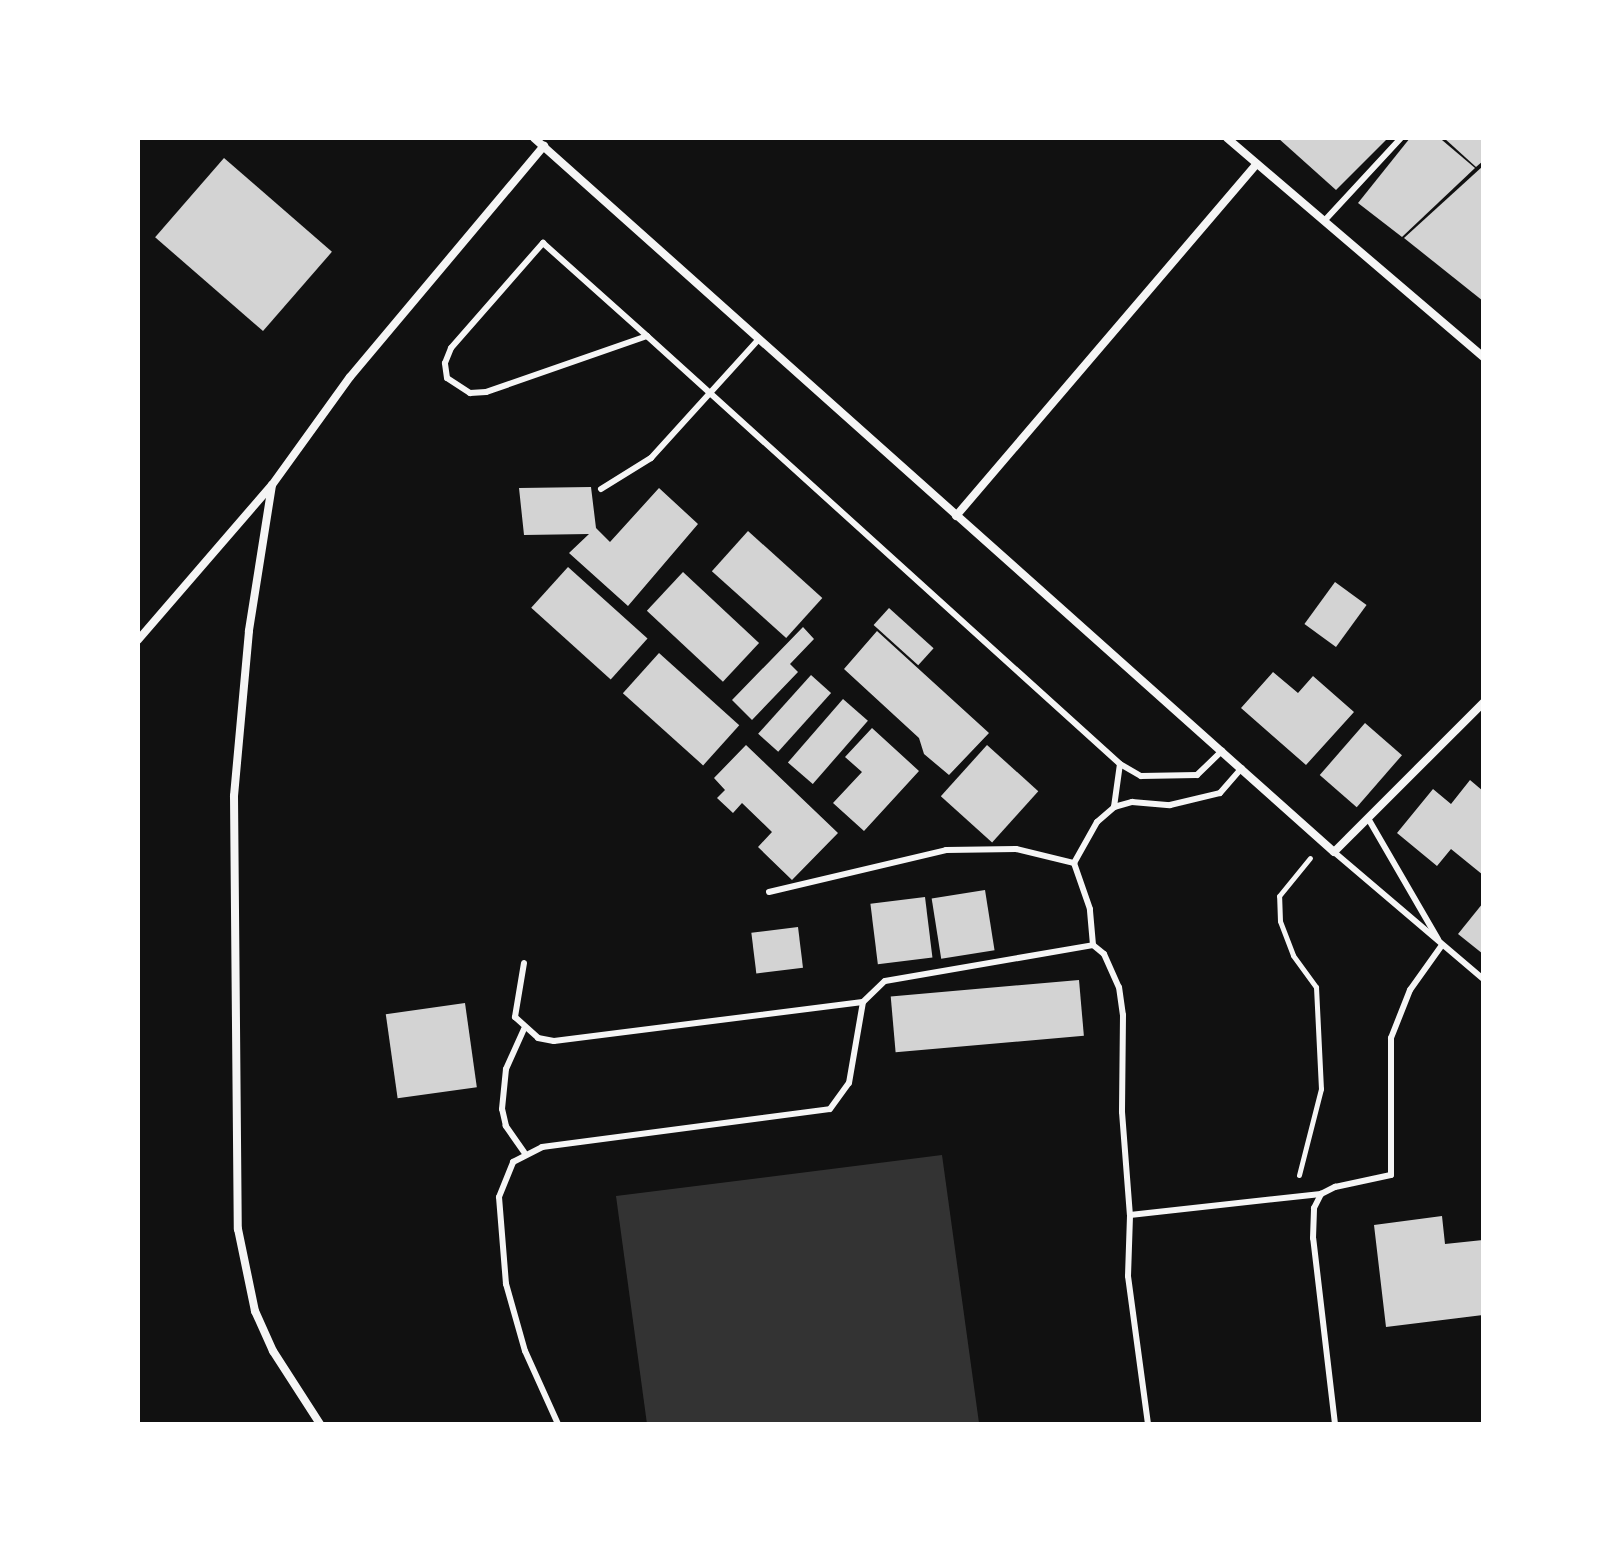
<!DOCTYPE html>
<style>
body{margin:0}
#map{position:relative;width:1621px;height:1562px;overflow:hidden;background:#111;font-family:"Libre Baskerville",serif}
div>[style]{position:absolute}
[style*='--x']{left:calc(var(--x)*1px);top:calc(var(--y)*1px);width:calc(var(--w)*1px);rotate:calc(var(--a)*1deg)}
.water>*{inset:0;background:#333}
.building>*{inset:0;background:#d3d3d3;transform-origin:0 0}
.path>*{height:5px;margin:-2.5px;padding:0 2.5px;transform-origin:2.5px;border-radius:2.5px;background:#f5f5f5}
.service>*{height:6px;margin:-3px;padding:0 3px;transform-origin:3px;border-radius:3px;background:#f5f5f5}
.minor>*{height:8px;margin:-4px;padding:0 4px;transform-origin:4px;border-radius:4px;background:#f5f5f5}
span{translate:-50% -50%;white-space:nowrap;text-align:center;line-height:1.15;-webkit-text-stroke:8px #fff;paint-order:stroke}
.frame{position:absolute;inset:0;border:140px solid #fff;pointer-events:none}
</style>
<div id="map">
<div class="water">
<i style="clip-path:polygon(942px 1155px,979px 1423px,647px 1424px,616px 1196px)"></i>
</div>
<div class="building">
<i style="clip-path:polygon(1278px 138px,1388px 138px,1336px 190px)"></i>
<i style="clip-path:polygon(1410px 138px,1442px 140px,1475px 168px,1402px 237px,1358px 203px)"></i>
<i style="clip-path:polygon(1444px 138px,1483px 138px,1483px 161px,1476px 167px)"></i>
<i style="left:224px;top:158px;width:143px;height:105px;rotate:41deg"></i>
<i style="clip-path:polygon(1483px 166px,1483px 301px,1404px 238px)"></i>
<i style="clip-path:polygon(591px 487px,596px 528px,610px 542px,659px 488px,698px 524px,628px 606px,569px 553px,589px 534px,524px 535px,519px 488px)"></i>
<i style="left:748px;top:531px;width:100px;height:54px;rotate:42deg"></i>
<i style="left:568px;top:567px;width:107px;height:55px;rotate:42deg"></i>
<i style="left:683px;top:572px;width:104px;height:53px;rotate:43deg"></i>
<i style="left:1335px;top:582px;width:39px;height:52px;rotate:36deg"></i>
<i style="left:889px;top:608px;width:60px;height:23px;rotate:42deg"></i>
<i style="clip-path:polygon(803px 627px,814px 639px,790px 664px,798px 672px,752px 720px,732px 700px)"></i>
<i style="clip-path:polygon(877px 631px,989px 733px,949px 775px,924px 754px,919px 738px,844px 669px)"></i>
<i style="left:659px;top:653px;width:108px;height:54px;rotate:42deg"></i>
<i style="clip-path:polygon(1273px 672px,1298px 693px,1313px 676px,1354px 712px,1306px 765px,1241px 708px)"></i>
<i style="left:811px;top:675px;width:27px;height:79px;rotate:42deg"></i>
<i style="left:843px;top:699px;width:33px;height:84px;rotate:41deg"></i>
<i style="left:1365px;top:723px;width:49px;height:69px;rotate:41deg"></i>
<i style="clip-path:polygon(872px 728px,919px 771px,864px 831px,833px 803px,862px 772px,845px 757px)"></i>
<i style="clip-path:polygon(746px 745px,838px 833px,792px 880px,758px 847px,772px 832px,742px 803px,733px 813px,717px 798px,725px 790px,714px 778px)"></i>
<i style="left:987px;top:745px;width:69px;height:69px;rotate:42deg"></i>
<i style="clip-path:polygon(1470px 780px,1483px 791px,1483px 875px,1451px 849px,1437px 866px,1397px 833px,1433px 789px,1451px 804px)"></i>
<i style="left:985px;top:890px;width:61px;height:54px;rotate:81deg"></i>
<i style="left:925px;top:897px;width:61px;height:55px;rotate:83deg"></i>
<i style="clip-path:polygon(1483px 903px,1483px 954px,1458px 934px)"></i>
<i style="left:798px;top:927px;width:41px;height:47px;rotate:83deg"></i>
<i style="left:1079px;top:980px;width:56px;height:189px;rotate:85deg"></i>
<i style="left:465px;top:1003px;width:85px;height:80px;rotate:82deg"></i>
<i style="clip-path:polygon(1442px 1216px,1445px 1244px,1483px 1240px,1483px 1315px,1386px 1327px,1374px 1225px)"></i>
</div>
<div class="path">
<i style="--x:1299;--y:1175;--w:89;--a:-75.7"></i>
<i style="--x:1321;--y:1089;--w:102;--a:-92.8"></i>
<i style="--x:1316;--y:987;--w:39;--a:-126"></i>
<i style="--x:1293;--y:955;--w:36;--a:-111"></i>
<i style="--x:1280;--y:921;--w:25;--a:-92"></i>
<i style="--x:1279;--y:896;--w:49;--a:-50.8"></i>
</div>
<div class="service">
<i style="--x:1326;--y:219;--w:110;--a:-47.2"></i>
<i style="--x:647;--y:336;--w:170;--a:160.8"></i>
<i style="--x:486;--y:392;--w:16;--a:176"></i>
<i style="--x:470;--y:393;--w:27;--a:-147"></i>
<i style="--x:447;--y:378;--w:15;--a:-98"></i>
<i style="--x:445;--y:363;--w:16;--a:-68"></i>
<i style="--x:451;--y:348;--w:140;--a:-48.8"></i>
<i style="--x:543;--y:243;--w:140;--a:41.8"></i>
<i style="--x:647;--y:336;--w:638;--a:42.14"></i>
<i style="--x:1120;--y:764;--w:24;--a:30"></i>
<i style="--x:1141;--y:776;--w:56;--a:-1"></i>
<i style="--x:1197;--y:775;--w:35;--a:-44"></i>
<i style="--x:601;--y:489;--w:59;--a:-31.8"></i>
<i style="--x:651;--y:458;--w:159;--a:-47.8"></i>
<i style="--x:1114;--y:807;--w:43;--a:-82.1"></i>
<i style="--x:1369;--y:820;--w:138;--a:59.9"></i>
<i style="--x:1334;--y:852;--w:196;--a:40.4"></i>
<i style="--x:769;--y:892;--w:182;--a:-13.3"></i>
<i style="--x:946;--y:850;--w:70;--a:-0.8"></i>
<i style="--x:1016;--y:849;--w:60;--a:13.6"></i>
<i style="--x:1093;--y:945;--w:14;--a:39"></i>
<i style="--x:1104;--y:954;--w:36;--a:66"></i>
<i style="--x:1119;--y:987;--w:28;--a:82"></i>
<i style="--x:1123;--y:1015;--w:97;--a:90.6"></i>
<i style="--x:1122;--y:1112;--w:103;--a:85.6"></i>
<i style="--x:524;--y:963;--w:55;--a:99.5"></i>
<i style="--x:515;--y:1017;--w:31;--a:42"></i>
<i style="--x:538;--y:1038;--w:16;--a:11"></i>
<i style="--x:554;--y:1041;--w:311;--a:-7.2"></i>
<i style="--x:524;--y:1152;--w:32;--a:-125"></i>
<i style="--x:506;--y:1126;--w:17;--a:-103"></i>
<i style="--x:502;--y:1109;--w:40;--a:-84.3"></i>
<i style="--x:506;--y:1069;--w:44;--a:-65.8"></i>
<i style="--x:558;--y:1424;--w:80;--a:-114.3"></i>
<i style="--x:525;--y:1351;--w:70;--a:-105.8"></i>
<i style="--x:506;--y:1284;--w:87;--a:-94.6"></i>
<i style="--x:499;--y:1197;--w:38;--a:-68"></i>
<i style="--x:513;--y:1162;--w:33;--a:-27"></i>
<i style="--x:542;--y:1147;--w:290;--a:-7.5"></i>
<i style="--x:830;--y:1109;--w:32;--a:-54"></i>
<i style="--x:849;--y:1083;--w:82;--a:-80.2"></i>
<i style="--x:863;--y:1002;--w:30;--a:-44"></i>
<i style="--x:885;--y:981;--w:211;--a:-9.8"></i>
<i style="--x:1093;--y:945;--w:36;--a:-95"></i>
<i style="--x:1090;--y:909;--w:49;--a:-109.2"></i>
<i style="--x:1074;--y:863;--w:47;--a:-60.7"></i>
<i style="--x:1097;--y:822;--w:23;--a:-41"></i>
<i style="--x:1114;--y:807;--w:19;--a:-16"></i>
<i style="--x:1132;--y:802;--w:38;--a:5"></i>
<i style="--x:1170;--y:805;--w:51;--a:-13.5"></i>
<i style="--x:1220;--y:793;--w:33;--a:-49"></i>
<i style="--x:1148;--y:1424;--w:149;--a:-97.7"></i>
<i style="--x:1128;--y:1276;--w:61;--a:-88.1"></i>
<i style="--x:1130;--y:1215;--w:192;--a:-6.3"></i>
<i style="--x:1335;--y:1424;--w:187;--a:-96.7"></i>
<i style="--x:1313;--y:1238;--w:30;--a:-88"></i>
<i style="--x:1314;--y:1208;--w:16;--a:-63"></i>
<i style="--x:1321;--y:1194;--w:16;--a:-27"></i>
<i style="--x:1335;--y:1187;--w:57;--a:-12.1"></i>
<i style="--x:1391;--y:1175;--w:137;--a:-90"></i>
<i style="--x:1391;--y:1038;--w:52;--a:-68.4"></i>
<i style="--x:1410;--y:990;--w:55;--a:-54.6"></i>
</div>
<div class="minor">
<i style="--x:534;--y:138;--w:1072;--a:41.75"></i>
<i style="--x:1334;--y:852;--w:211;--a:-45"></i>
<i style="--x:1227;--y:138;--w:337;--a:40.5"></i>
<i style="--x:272;--y:485;--w:148;--a:99"></i>
<i style="--x:249;--y:631;--w:166;--a:95.2"></i>
<i style="--x:234;--y:796;--w:433;--a:89.5"></i>
<i style="--x:238;--y:1229;--w:84;--a:78.3"></i>
<i style="--x:255;--y:1311;--w:44;--a:65.8"></i>
<i style="--x:273;--y:1351;--w:87;--a:57.2"></i>
<i style="--x:956;--y:516;--w:463;--a:-49.5"></i>
<i style="--x:138;--y:640;--w:205;--a:-49.2"></i>
<i style="--x:272;--y:485;--w:133;--a:-54.2"></i>
<i style="--x:350;--y:377;--w:302;--a:-50"></i>
</div>
<div class="frame"></div>
</div>
